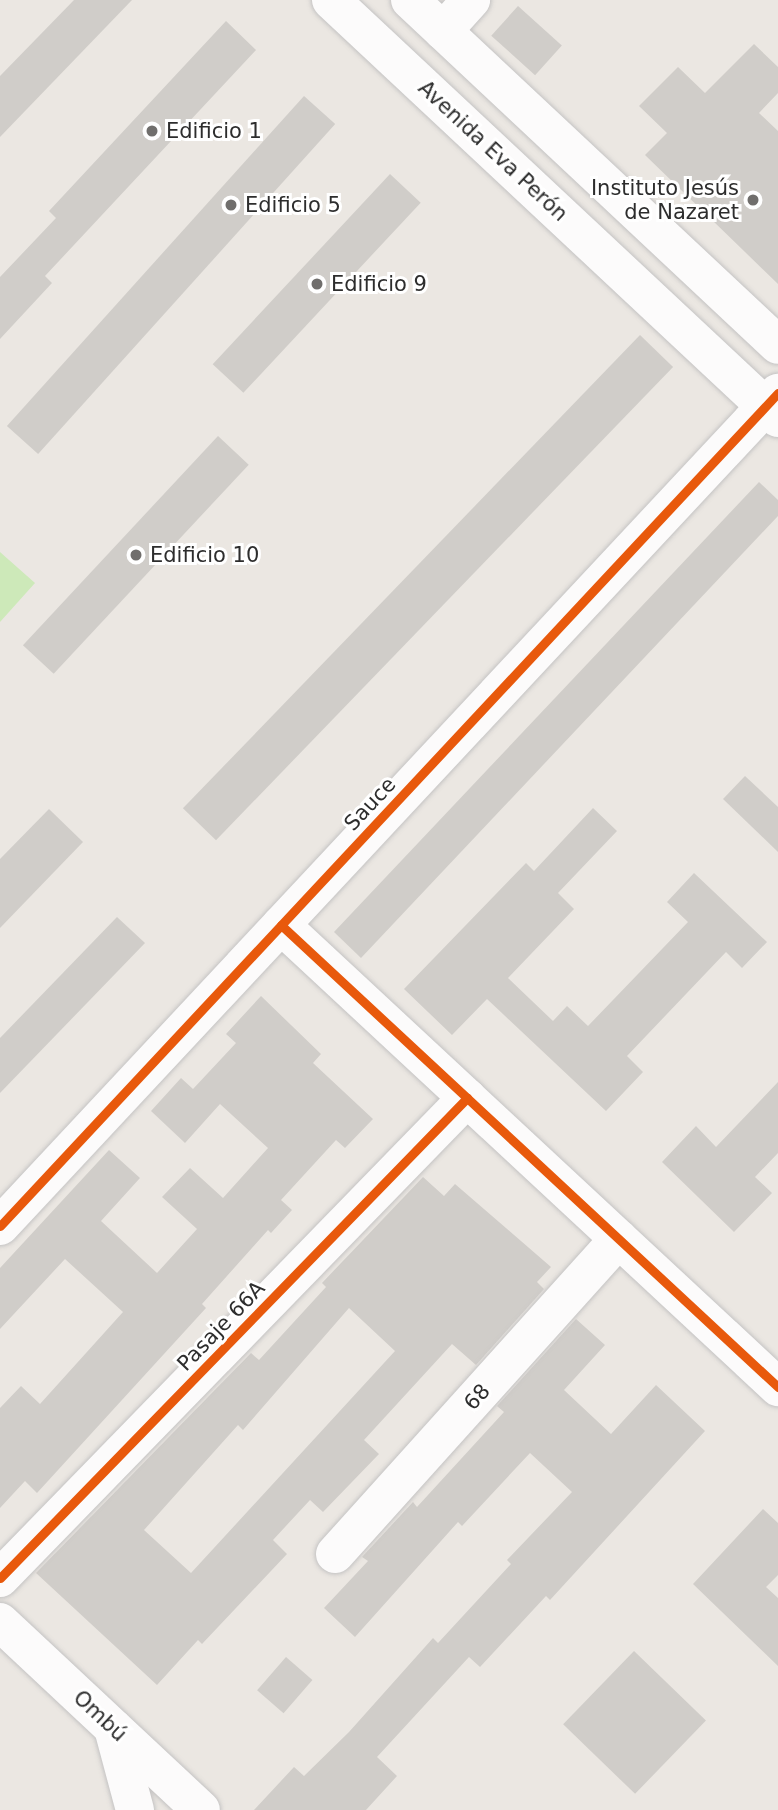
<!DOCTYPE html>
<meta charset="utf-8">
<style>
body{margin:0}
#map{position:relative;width:778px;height:1810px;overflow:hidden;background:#ebe7e2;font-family:"DejaVu Sans",sans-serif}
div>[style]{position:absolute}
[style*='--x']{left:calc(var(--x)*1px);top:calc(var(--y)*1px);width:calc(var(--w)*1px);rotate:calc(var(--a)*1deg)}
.green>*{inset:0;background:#cde9b9}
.building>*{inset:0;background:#d0cdc9;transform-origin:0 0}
.roads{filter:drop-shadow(0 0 2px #c4c3c3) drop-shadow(0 0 2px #c4c3c3)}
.minor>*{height:38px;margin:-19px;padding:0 19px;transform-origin:19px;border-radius:19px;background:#fcfbfb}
.cycleway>*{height:9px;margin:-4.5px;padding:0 4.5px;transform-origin:4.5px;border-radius:4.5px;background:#e8590c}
.dots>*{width:19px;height:19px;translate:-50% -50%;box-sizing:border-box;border:4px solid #fff;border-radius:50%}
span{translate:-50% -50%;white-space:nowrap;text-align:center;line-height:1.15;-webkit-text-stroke:6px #fff;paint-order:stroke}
.poi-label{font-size:21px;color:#2d2d2d}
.left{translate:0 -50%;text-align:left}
.right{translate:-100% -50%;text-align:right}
.street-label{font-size:21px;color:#2d2d2d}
</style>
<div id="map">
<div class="green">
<i style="clip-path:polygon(0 552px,35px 583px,0 622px)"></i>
</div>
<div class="building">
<i style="clip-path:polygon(74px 0,132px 0,0 137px,0 76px)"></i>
<i style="left:518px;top:6px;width:59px;height:40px;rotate:42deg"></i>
<i style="clip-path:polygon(226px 21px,256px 50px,45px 276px,52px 283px,0 339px,0 277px,56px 218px,49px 211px)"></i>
<i style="clip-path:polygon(754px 44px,778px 67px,778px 93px,759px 113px,778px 131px,778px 284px,645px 155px,667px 133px,639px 106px,678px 67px,705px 93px)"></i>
<i style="left:304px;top:96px;width:42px;height:444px;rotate:42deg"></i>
<i style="left:390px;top:174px;width:42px;height:260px;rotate:43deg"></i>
<i style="left:640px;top:335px;width:46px;height:658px;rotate:44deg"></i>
<i style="left:218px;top:436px;width:42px;height:286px;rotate:43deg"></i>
<i style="clip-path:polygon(759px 482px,778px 500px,778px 516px,361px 958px,334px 932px)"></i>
<i style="clip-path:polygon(745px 776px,778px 807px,778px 852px,723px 799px)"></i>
<i style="clip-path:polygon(593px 808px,617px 831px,558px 893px,574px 909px,508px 978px,553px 1021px,567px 1006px,588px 1026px,688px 922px,667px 902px,694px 873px,767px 942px,742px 968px,726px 952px,627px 1056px,643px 1072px,606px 1111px,487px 999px,452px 1035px,404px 989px,526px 863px,534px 871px)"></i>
<i style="clip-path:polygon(49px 809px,83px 842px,0 928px,0 859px)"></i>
<i style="clip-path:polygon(117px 917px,145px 943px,0 1093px,0 1038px)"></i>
<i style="clip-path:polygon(261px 996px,321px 1054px,313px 1063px,373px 1119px,345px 1148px,336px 1140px,281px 1200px,292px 1210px,271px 1233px,268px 1230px,202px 1304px,206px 1308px,37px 1493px,25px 1481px,0 1508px,0 1408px,21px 1386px,40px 1404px,123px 1312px,65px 1259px,0 1329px,0 1268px,109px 1150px,140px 1178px,101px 1221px,157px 1273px,197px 1229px,162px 1197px,190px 1168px,223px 1198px,268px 1148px,220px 1104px,185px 1143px,151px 1111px,181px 1078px,193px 1089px,236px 1043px,226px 1034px)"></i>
<i style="clip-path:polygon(778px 1082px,778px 1153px,755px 1177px,772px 1193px,734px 1232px,662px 1162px,696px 1126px,716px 1147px)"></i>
<i style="clip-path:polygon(evenodd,423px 1177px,444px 1196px,455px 1184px,551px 1267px,537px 1282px,544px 1289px,476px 1365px,452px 1344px,364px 1440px,379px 1454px,323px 1512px,310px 1500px,273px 1540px,287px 1554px,202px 1644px,198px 1640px,157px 1685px,36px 1573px,251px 1353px,259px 1360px,326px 1287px,322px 1283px,423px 1177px,349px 1308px,395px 1351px,191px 1573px,144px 1530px,238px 1425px,243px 1430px,349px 1308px)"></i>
<i style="clip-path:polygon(576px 1319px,605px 1345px,564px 1390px,611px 1434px,656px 1385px,705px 1431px,550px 1600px,546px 1596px,480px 1667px,469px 1657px,377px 1757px,397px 1776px,366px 1810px,254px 1810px,294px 1767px,304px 1776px,349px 1732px,433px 1638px,438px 1643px,511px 1564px,507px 1560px,572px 1492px,530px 1453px,462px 1526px,458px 1522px,355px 1637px,324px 1608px,368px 1561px,362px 1557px,413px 1502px,417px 1507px,504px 1412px,497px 1406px)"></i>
<i style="clip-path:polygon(763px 1509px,778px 1523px,778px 1575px,766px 1587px,778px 1598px,778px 1666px,693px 1584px)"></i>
<i style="left:634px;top:1651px;width:100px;height:102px;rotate:44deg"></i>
<i style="left:286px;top:1657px;width:35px;height:44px;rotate:41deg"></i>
</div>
<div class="roads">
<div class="minor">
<i style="--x:331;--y:0;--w:612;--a:43.08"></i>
<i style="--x:410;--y:0;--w:504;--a:43.15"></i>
<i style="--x:443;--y:31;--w:42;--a:-47.9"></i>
<i style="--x:281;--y:925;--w:679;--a:42.91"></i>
<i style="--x:0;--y:1226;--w:1140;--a:-46.96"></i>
<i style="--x:335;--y:1554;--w:424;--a:-48"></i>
<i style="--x:0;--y:1578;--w:670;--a:-45.79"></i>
<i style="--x:0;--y:1622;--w:275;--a:43.1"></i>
<i style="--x:113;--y:1728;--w:85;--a:75"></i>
</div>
</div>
<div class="cycleway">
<i style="--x:281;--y:925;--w:679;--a:42.91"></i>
<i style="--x:0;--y:1226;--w:1140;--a:-46.96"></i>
<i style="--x:0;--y:1578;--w:670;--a:-45.79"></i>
</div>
<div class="dots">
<i style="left:152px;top:131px;background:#706e6c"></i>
<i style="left:753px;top:200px;background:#706e6c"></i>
<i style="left:231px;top:205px;background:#706e6c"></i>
<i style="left:317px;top:284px;background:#706e6c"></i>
<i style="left:136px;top:555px;background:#706e6c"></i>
</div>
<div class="poi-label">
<span class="left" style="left:166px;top:131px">Edificio 1</span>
<span class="right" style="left:739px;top:200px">Instituto Jesús<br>de Nazaret</span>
<span class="left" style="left:245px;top:205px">Edificio 5</span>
<span class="left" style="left:331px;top:284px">Edificio 9</span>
<span class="left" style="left:150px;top:555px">Edificio 10</span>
</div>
<div class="street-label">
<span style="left:493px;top:151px;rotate:43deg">Avenida Eva Perón</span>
<span style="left:370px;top:804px;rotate:-47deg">Sauce</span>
<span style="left:221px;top:1326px;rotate:-46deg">Pasaje 66A</span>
<span style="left:477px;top:1397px;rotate:-48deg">68</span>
<span style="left:100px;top:1716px;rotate:43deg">Ombú</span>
</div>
</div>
